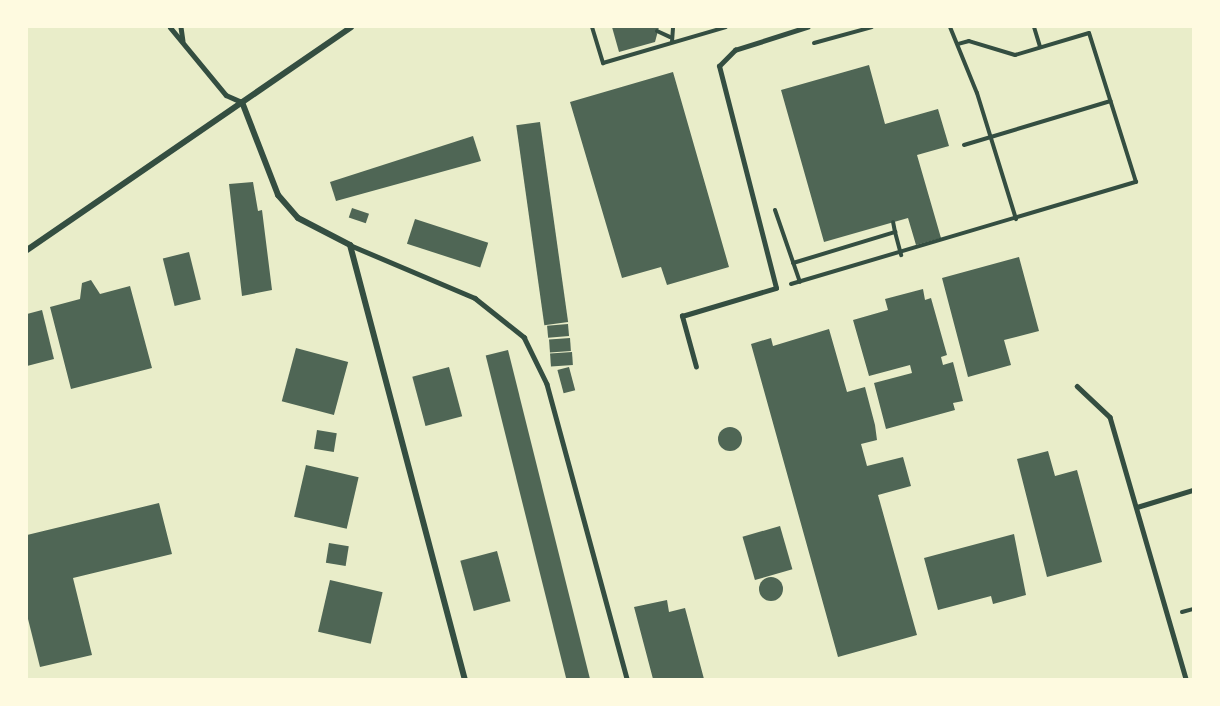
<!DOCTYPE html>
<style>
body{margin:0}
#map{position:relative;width:1220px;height:706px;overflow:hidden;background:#e9edc9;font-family:Signika,sans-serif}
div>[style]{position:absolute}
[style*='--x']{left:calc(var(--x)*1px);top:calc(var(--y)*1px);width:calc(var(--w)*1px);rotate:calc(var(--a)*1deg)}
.building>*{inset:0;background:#4f6655;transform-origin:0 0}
.round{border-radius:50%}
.path>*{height:4px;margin:-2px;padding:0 2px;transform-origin:2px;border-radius:2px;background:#344e41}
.service>*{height:4.5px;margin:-2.25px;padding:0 2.25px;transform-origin:2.25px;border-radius:2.25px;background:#344e41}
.minor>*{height:6px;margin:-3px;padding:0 3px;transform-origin:3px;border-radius:3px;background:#344e41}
span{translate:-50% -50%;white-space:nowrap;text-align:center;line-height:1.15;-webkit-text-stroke:4.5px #fefae0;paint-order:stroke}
.frame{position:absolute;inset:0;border:28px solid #fefae0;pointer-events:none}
</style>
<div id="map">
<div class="building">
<i style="clip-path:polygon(612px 27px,659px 27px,655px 42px,619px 52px)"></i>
<i style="clip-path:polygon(869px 65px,885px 124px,938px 109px,949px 146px,917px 155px,941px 238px,916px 245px,908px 218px,824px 242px,781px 90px)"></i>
<i style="clip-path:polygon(673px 72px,729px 267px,667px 285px,661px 267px,622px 278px,570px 102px)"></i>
<i style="left:540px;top:122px;width:202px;height:24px;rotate:82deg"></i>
<i style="clip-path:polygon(473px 136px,481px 161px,336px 201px,330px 182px)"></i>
<i style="clip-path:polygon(253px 182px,258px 211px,262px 210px,272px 290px,242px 296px,229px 184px)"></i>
<i style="left:352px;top:208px;width:18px;height:10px;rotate:19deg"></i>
<i style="left:415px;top:219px;width:77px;height:26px;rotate:18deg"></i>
<i style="left:189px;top:252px;width:49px;height:27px;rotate:76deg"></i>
<i style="clip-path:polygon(1019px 257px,1039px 331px,1004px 340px,1011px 365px,968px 377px,942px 278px)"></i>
<i style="clip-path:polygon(91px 280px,100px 294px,130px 286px,152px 368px,71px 389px,50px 307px,80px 299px,82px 283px)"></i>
<i style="clip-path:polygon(923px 289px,925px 300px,931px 298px,947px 355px,941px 357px,943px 365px,953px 362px,963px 401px,953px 403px,955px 410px,886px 429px,874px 383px,912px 373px,910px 365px,869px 376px,853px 320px,888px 310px,885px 299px)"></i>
<i style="clip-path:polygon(42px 310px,54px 359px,27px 366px,27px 314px)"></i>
<i style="left:568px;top:324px;width:12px;height:21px;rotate:85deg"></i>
<i style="clip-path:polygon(829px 329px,847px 392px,865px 387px,875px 425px,877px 440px,861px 444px,867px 466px,903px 457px,911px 486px,878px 495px,917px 635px,838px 657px,751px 344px,771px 338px,773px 346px)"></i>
<i style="left:570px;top:338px;width:13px;height:21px;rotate:86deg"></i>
<i style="left:296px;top:348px;width:54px;height:55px;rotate:15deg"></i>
<i style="left:508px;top:350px;width:340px;height:23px;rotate:76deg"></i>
<i style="left:572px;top:352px;width:13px;height:22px;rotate:86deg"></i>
<i style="left:449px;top:367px;width:51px;height:38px;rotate:75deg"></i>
<i style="left:569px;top:367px;width:24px;height:12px;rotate:75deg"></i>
<i class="round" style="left:718px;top:427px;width:24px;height:24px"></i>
<i style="left:317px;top:430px;width:20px;height:19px;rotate:9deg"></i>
<i style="clip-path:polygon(1048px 451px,1055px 476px,1077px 470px,1102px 562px,1047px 577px,1017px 459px)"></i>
<i style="left:306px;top:465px;width:54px;height:53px;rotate:13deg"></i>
<i style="clip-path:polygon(159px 503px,172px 554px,73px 578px,92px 655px,40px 667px,27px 615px,27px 535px)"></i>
<i style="left:780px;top:526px;width:45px;height:39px;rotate:74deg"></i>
<i style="clip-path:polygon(1014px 534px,1026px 595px,993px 604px,991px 596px,938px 610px,924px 558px)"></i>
<i style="left:329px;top:543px;width:20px;height:20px;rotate:9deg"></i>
<i style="left:497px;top:551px;width:52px;height:38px;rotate:75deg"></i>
<i class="round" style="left:759px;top:577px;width:24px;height:24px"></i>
<i style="left:330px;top:580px;width:54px;height:53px;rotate:13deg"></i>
<i style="clip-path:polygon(667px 600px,669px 612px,685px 608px,704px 679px,653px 679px,634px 607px)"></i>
</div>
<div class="path">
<i style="--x:592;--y:27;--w:38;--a:73"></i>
<i style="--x:603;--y:63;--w:128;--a:-16.3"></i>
<i style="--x:950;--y:27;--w:71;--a:67.8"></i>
<i style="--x:977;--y:93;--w:132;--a:72.8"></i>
<i style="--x:1034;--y:27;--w:21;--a:73"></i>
<i style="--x:657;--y:31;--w:14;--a:25"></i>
<i style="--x:672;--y:42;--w:15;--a:-86"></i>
<i style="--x:814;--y:43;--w:60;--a:-15.4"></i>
<i style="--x:964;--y:145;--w:153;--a:-16.7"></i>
<i style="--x:775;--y:210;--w:76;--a:70.9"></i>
<i style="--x:895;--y:232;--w:24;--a:75"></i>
<i style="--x:793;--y:263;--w:107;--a:-16.9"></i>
<i style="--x:895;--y:232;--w:10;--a:-101"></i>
<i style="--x:791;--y:284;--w:360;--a:-16.5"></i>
<i style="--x:1136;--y:182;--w:156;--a:-107.5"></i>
<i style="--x:1089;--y:33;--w:77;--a:163.4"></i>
<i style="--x:1015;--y:55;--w:48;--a:-163.1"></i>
<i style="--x:969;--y:41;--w:11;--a:165"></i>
<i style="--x:1182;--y:612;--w:11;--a:-15"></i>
</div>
<div class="service">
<i style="--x:170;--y:27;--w:88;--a:50.5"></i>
<i style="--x:226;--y:95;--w:17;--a:24"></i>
<i style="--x:181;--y:27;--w:14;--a:82"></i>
<i style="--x:350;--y:245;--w:136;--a:23"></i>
<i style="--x:475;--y:298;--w:63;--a:38.5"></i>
<i style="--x:524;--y:337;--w:52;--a:63.9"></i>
<i style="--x:547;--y:384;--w:306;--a:74.8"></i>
<i style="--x:696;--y:367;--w:53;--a:-105.4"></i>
<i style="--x:682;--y:316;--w:98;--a:-16.6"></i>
<i style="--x:776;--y:288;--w:229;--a:-104.4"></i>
<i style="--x:719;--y:66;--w:23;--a:-45"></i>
<i style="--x:735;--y:50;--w:76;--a:-17.7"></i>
<i style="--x:1077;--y:386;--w:45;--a:43.2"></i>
<i style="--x:1110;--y:417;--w:273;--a:73.8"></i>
<i style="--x:1137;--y:507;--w:59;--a:-16.9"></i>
</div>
<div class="minor">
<i style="--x:242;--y:102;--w:100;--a:68.8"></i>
<i style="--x:278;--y:195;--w:30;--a:49"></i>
<i style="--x:298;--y:218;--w:59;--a:27.4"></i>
<i style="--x:350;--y:245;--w:449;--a:75.2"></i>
<i style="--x:27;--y:250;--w:393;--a:-34.5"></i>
</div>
<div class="frame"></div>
</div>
